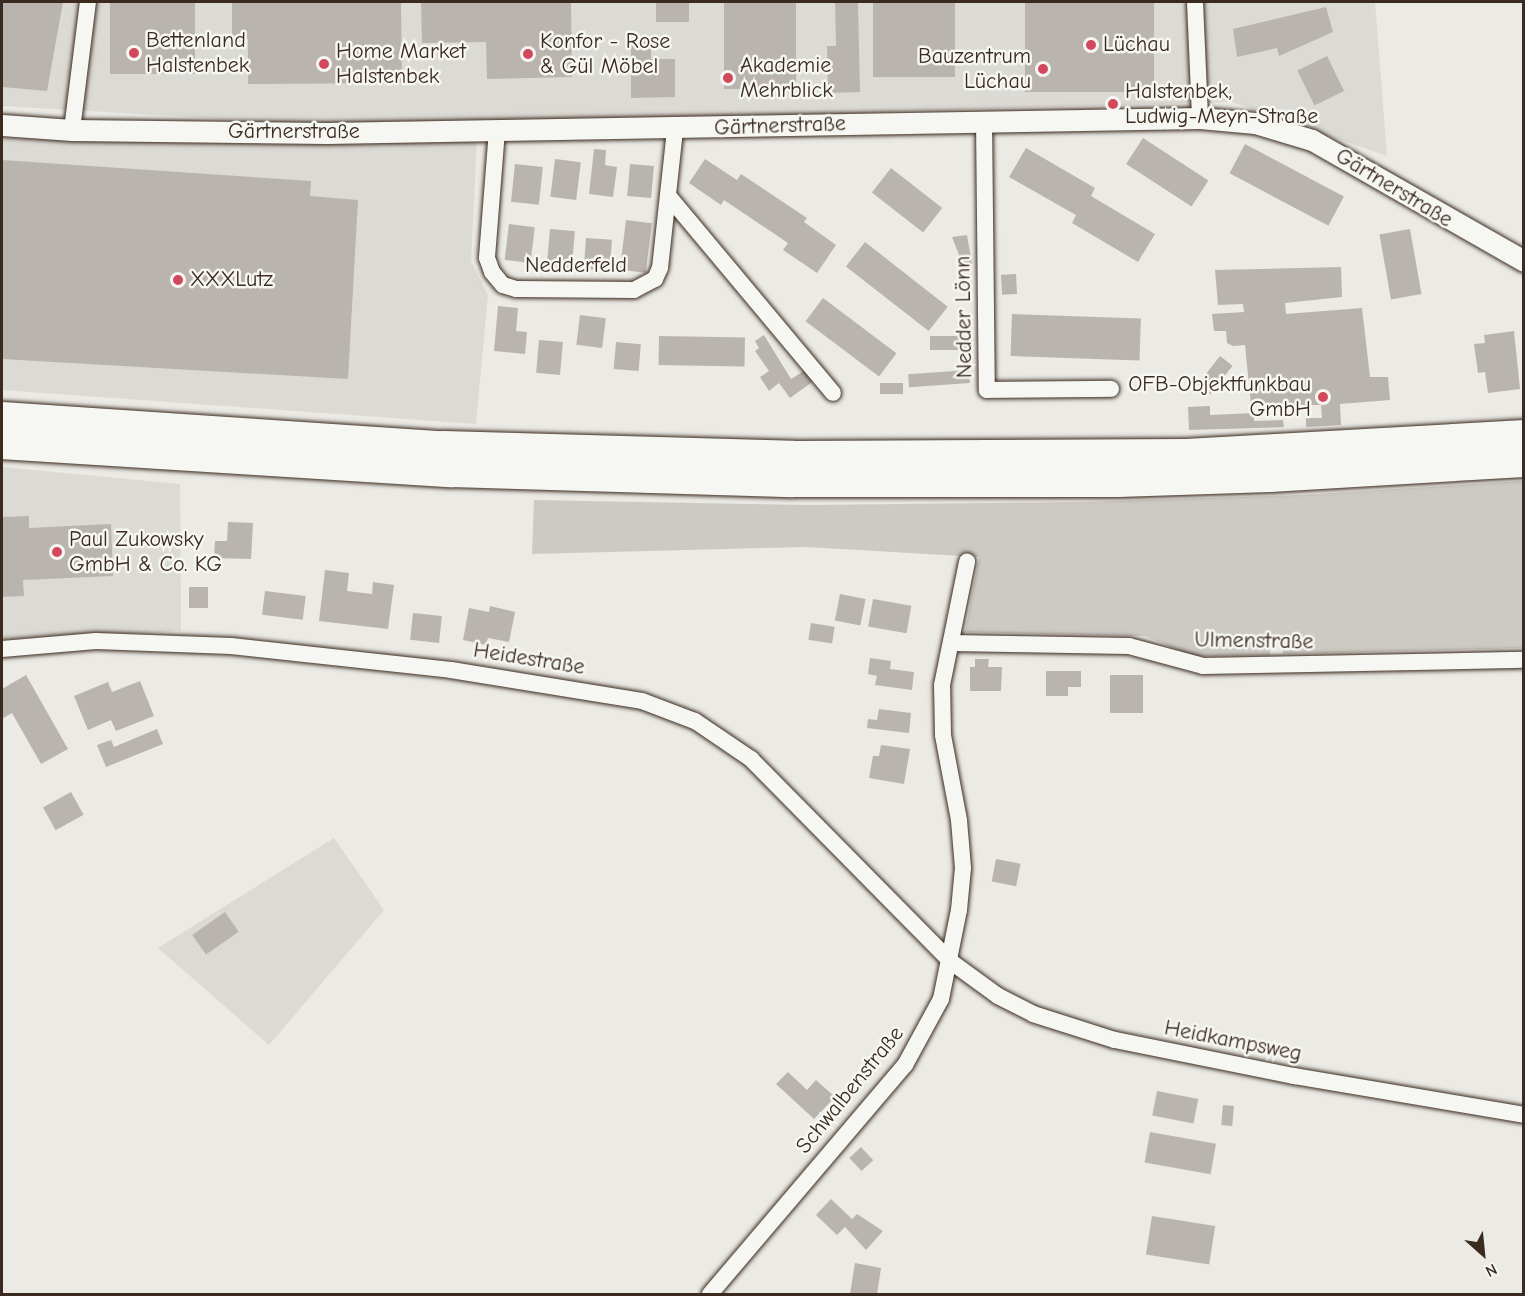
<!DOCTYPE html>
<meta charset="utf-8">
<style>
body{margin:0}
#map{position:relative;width:1525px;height:1296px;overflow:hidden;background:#ebeae5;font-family:"Comic Neue",sans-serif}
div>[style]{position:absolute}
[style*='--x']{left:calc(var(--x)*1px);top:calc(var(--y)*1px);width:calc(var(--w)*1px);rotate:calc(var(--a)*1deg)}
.built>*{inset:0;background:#dcdad4}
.green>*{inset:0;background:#cdcac4}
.building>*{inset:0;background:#bab4ae;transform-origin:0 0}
.roads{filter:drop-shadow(0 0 2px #3b2a1e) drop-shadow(0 0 2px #3b2a1e)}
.minor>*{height:16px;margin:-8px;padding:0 8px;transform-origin:8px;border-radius:8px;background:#f6f6f2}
.tertiary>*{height:21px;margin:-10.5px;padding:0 10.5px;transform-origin:10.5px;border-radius:10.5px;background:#f6f6f2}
.motorway>*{height:30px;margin:-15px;padding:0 15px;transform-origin:15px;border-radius:15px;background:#f6f6f2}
.dots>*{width:16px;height:16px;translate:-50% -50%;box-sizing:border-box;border:3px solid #f6f6f2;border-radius:50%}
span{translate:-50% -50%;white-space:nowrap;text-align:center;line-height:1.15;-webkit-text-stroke:5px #f6f6f2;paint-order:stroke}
.poi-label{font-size:22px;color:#3b2a1e}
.left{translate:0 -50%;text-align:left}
.right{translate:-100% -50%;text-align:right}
.street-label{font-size:22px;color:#3b2a1e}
.frame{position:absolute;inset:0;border:3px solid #3b2a1e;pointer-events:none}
.north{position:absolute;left:1453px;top:1224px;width:60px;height:60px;-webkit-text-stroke:4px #f6f6f2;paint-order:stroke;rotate:153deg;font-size:16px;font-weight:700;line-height:24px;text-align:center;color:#3b2a1e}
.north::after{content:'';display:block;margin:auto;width:21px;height:27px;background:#3b2a1e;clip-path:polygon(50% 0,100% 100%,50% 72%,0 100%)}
</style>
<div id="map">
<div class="built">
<i style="clip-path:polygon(2px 2px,1375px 2px,1387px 156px,1232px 102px,900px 111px,561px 128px,312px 124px,2px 106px)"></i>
<i style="clip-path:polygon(2px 138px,255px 144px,477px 140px,471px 261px,488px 295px,476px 424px,2px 390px)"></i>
<i style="clip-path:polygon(2px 467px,180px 484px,181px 631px,2px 639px)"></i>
<i style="clip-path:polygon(334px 838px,384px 910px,269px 1045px,158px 948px)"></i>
</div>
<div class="green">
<i style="clip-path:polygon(1523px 481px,1523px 648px,1283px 654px,1282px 639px,1270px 638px,1270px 655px,1193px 656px,1145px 636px,965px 632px,979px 557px,806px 547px,532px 554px,534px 500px,809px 505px,1084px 502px,1301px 495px)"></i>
</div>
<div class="building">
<i style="clip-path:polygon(2px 2px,63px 2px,47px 91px,2px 87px)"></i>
<i style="left:110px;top:2px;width:85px;height:72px"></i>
<i style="clip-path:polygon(232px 2px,401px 2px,402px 83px,248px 84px,248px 39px,232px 39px)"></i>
<i style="clip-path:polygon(421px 2px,571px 2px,572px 77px,487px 79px,486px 42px,422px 43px)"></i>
<i style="left:656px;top:2px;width:33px;height:20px"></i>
<i style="left:724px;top:2px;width:72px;height:87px"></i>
<i style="clip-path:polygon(835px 2px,858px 2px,860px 92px,828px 93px,827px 46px,836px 46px)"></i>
<i style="left:873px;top:2px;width:82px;height:75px"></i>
<i style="left:1025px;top:2px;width:129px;height:90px"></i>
<i style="clip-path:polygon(1326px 7px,1333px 32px,1279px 56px,1277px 48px,1237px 57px,1233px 29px)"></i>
<i style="clip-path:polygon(631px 41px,651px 41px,651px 59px,675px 59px,675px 97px,631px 98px)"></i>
<i style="left:1327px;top:56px;width:39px;height:33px;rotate:64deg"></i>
<i style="left:1143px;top:138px;width:78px;height:31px;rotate:33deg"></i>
<i style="left:1245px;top:144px;width:112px;height:33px;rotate:28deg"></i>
<i style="clip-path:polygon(1026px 148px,1095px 188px,1091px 196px,1155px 234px,1138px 262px,1072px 223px,1076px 215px,1009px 177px)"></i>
<i style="clip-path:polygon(594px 149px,606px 150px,605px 165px,617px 167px,613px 197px,589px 194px)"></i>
<i style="left:555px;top:159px;width:26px;height:38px;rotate:7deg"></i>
<i style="clip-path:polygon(705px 159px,737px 180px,741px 174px,807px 218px,804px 222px,836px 245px,817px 273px,783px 250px,788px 243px,724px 200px,721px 205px,689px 183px)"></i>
<i style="clip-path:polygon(2px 160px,311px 181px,310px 196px,358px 200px,348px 379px,2px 359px)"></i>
<i style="left:515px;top:164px;width:28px;height:38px;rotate:6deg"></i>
<i style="left:630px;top:164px;width:24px;height:32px;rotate:5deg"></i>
<i style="left:891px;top:168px;width:65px;height:31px;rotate:38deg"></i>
<i style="left:626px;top:220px;width:26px;height:50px;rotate:7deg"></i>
<i style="left:509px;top:224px;width:26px;height:36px;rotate:7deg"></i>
<i style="left:550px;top:229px;width:25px;height:37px;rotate:5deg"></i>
<i style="left:1410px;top:229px;width:66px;height:31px;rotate:80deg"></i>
<i style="clip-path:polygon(967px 235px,972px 264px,963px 265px,952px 237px)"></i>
<i style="left:586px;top:238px;width:26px;height:31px;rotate:4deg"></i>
<i style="left:865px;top:242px;width:105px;height:31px;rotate:38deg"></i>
<i style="clip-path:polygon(1341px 267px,1342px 297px,1285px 303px,1286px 314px,1362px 308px,1370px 377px,1388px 377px,1390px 400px,1340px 404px,1341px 425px,1306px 427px,1306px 418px,1322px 418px,1321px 405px,1251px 405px,1245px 345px,1233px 346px,1227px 343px,1226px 331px,1214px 331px,1212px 314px,1244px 312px,1243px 304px,1218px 305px,1215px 270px)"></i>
<i style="left:1016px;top:274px;width:20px;height:15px;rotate:87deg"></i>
<i style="left:823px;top:298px;width:92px;height:29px;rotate:37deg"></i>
<i style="clip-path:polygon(498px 306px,518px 308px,516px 331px,527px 332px,525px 354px,494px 351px)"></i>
<i style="left:1012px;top:314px;width:129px;height:42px;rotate:2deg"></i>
<i style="left:580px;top:315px;width:26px;height:30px;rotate:7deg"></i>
<i style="clip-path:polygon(1514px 331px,1520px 389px,1488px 393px,1485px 372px,1478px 373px,1474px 344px,1485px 343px,1484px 335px)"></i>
<i style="clip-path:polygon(764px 335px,791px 379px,807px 369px,815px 380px,790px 398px,779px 383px,769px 391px,760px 377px,769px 371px,755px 351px,759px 348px,755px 341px)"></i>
<i style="left:659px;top:336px;width:86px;height:29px;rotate:1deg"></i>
<i style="left:969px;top:336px;width:14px;height:39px;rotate:90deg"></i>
<i style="left:539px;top:340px;width:24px;height:33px;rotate:5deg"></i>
<i style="left:616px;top:342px;width:25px;height:27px;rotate:5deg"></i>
<i style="left:1220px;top:356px;width:16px;height:36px;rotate:38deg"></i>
<i style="left:969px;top:370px;width:13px;height:61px;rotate:86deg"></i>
<i style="left:903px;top:383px;width:11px;height:23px;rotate:90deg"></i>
<i style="clip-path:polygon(1210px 406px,1210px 415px,1254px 413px,1254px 421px,1283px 420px,1284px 427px,1189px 430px,1188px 407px)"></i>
<i style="clip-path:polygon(29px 516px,29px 528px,111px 524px,113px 576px,23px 580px,24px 596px,2px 597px,2px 517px)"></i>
<i style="clip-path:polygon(228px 522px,253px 523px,251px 559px,214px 558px,215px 541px,227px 541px)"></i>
<i style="clip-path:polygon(325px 570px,349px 573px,347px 591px,372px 594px,373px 582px,394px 585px,388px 629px,319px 621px)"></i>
<i style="left:189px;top:587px;width:19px;height:21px"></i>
<i style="left:265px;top:591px;width:41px;height:24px;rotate:7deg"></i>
<i style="left:840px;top:594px;width:26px;height:27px;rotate:11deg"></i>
<i style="left:873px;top:599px;width:39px;height:28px;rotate:10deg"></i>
<i style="clip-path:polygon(490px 606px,515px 612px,509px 642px,488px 638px,486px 645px,463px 640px,469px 608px,489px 612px)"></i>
<i style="left:413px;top:613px;width:29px;height:27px;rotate:6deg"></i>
<i style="left:811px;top:623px;width:24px;height:17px;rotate:9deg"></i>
<i style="clip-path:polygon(870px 658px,891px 661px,890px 669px,914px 672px,912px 690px,875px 685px,877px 676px,868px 674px)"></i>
<i style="clip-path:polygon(975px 659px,989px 659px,988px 667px,1002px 667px,1001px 691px,970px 691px,970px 667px,975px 667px)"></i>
<i style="clip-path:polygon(1046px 671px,1081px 671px,1081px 687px,1068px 687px,1068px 696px,1046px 696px)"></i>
<i style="clip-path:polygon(26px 675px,68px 749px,41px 764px,12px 713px,2px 719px,2px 689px)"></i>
<i style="left:1110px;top:675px;width:33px;height:38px"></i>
<i style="clip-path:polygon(140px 681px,154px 716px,116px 731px,111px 720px,88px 730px,74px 696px,108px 682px,112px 692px)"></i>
<i style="clip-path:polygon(879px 709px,911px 713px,909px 733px,867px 728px,868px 719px,877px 720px)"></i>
<i style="clip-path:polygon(157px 729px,163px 744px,106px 767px,97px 745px,111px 740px,114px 747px)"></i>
<i style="clip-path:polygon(881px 745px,910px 749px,904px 784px,869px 778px,873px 756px,879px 756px)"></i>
<i style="left:71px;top:792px;width:26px;height:32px;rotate:61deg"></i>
<i style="left:996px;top:859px;width:25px;height:23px;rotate:11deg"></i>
<i style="left:225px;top:912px;width:24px;height:40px;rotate:55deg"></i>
<i style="clip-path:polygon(788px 1072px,807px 1090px,816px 1080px,835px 1097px,814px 1119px,776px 1084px)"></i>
<i style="left:1157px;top:1091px;width:42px;height:25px;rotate:11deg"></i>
<i style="left:1223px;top:1105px;width:11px;height:20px;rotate:5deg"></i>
<i style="left:1150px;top:1132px;width:67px;height:31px;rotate:10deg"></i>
<i style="left:861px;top:1147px;width:18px;height:16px;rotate:47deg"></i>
<i style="clip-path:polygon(831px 1199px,852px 1219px,857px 1214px,883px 1231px,866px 1250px,845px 1227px,837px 1235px,816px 1215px)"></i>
<i style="left:1152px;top:1216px;width:64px;height:39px;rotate:9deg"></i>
<i style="clip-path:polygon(855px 1263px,881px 1268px,877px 1294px,850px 1294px)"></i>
</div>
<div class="roads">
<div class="minor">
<i style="--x:1195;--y:2;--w:116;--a:87.5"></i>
<i style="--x:984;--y:120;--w:270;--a:89.4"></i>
<i style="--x:987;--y:390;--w:124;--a:-0.5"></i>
<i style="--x:72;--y:130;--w:129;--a:-82.9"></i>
<i style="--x:497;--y:130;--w:128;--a:94.5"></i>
<i style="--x:487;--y:258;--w:15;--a:70"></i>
<i style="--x:492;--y:272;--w:17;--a:50"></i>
<i style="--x:503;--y:285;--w:14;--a:17"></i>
<i style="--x:516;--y:289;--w:118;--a:0.5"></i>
<i style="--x:634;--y:290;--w:24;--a:-28"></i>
<i style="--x:655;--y:279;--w:12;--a:-66"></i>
<i style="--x:660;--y:268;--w:139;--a:-83.8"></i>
<i style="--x:670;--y:198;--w:254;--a:50.1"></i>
<i style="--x:951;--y:643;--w:178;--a:1"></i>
<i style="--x:1129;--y:646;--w:77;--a:15.1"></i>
<i style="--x:1203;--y:666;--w:321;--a:-1.1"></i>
<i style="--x:2;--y:649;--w:94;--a:-4.9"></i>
<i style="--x:96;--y:641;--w:135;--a:2.1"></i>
<i style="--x:231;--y:646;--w:221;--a:6.2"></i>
<i style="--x:451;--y:670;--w:193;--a:9.2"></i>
<i style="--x:642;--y:701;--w:57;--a:20.7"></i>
<i style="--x:695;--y:721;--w:68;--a:34.2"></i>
<i style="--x:751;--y:759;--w:284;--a:45.4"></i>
<i style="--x:950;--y:961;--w:59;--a:36.1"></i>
<i style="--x:998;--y:996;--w:39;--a:27"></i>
<i style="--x:1033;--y:1014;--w:86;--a:17.6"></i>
<i style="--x:1115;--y:1040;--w:183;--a:11.4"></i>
<i style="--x:1294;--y:1076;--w:233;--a:9.6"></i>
<i style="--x:710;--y:1294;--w:301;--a:-49.6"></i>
<i style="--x:905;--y:1065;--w:75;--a:-61.4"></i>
<i style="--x:941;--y:999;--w:91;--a:-78.6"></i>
<i style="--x:959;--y:910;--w:42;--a:-84.6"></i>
<i style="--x:963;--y:868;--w:48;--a:-94.8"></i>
<i style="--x:959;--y:820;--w:86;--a:-100.7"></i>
<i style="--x:943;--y:735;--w:50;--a:-91.1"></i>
<i style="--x:942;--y:685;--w:126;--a:-78.5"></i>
</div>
<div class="tertiary">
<i style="--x:2;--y:125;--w:70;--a:4.1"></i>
<i style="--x:72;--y:130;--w:254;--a:0.7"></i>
<i style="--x:326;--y:133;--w:874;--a:-0.98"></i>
<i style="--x:1200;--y:118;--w:55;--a:5.2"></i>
<i style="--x:1255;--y:123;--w:59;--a:16.6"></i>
<i style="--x:1312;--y:140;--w:244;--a:29.7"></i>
</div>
<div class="motorway">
<i style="--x:2;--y:417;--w:443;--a:3.8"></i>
<i style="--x:444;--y:446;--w:349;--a:1.6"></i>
<i style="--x:793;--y:456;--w:393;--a:-0.3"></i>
<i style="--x:1186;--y:454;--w:339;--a:-3.2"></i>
<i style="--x:2;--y:444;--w:450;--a:3.6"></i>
<i style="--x:451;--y:472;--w:342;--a:1.7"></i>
<i style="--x:793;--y:482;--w:325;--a:0"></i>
<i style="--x:1118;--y:482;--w:152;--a:-1.9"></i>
<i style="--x:1270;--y:477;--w:254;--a:-3.4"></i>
</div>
</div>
<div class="dots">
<i style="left:1091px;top:45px;background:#d1495b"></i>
<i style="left:134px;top:53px;background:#d1495b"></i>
<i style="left:528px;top:54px;background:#d1495b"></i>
<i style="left:324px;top:64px;background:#d1495b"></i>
<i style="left:1043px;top:69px;background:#d1495b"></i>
<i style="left:728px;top:78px;background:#d1495b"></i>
<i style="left:1113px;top:104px;background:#d1495b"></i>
<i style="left:178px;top:280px;background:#d1495b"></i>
<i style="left:1323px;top:397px;background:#d1495b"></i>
<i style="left:57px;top:552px;background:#d1495b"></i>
</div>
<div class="poi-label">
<span class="left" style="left:146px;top:53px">Bettenland<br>Halstenbek</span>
<span class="left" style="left:540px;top:54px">Konfor - Rose<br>&amp; Gül Möbel</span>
<span class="left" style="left:1103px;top:45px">Lüchau</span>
<span class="left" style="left:336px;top:64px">Home Market<br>Halstenbek</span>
<span class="right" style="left:1031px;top:69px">Bauzentrum<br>Lüchau</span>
<span class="left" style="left:740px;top:78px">Akademie<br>Mehrblick</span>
<span class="left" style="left:1125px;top:104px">Halstenbek,<br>Ludwig-Meyn-Straße</span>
<span class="left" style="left:190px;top:280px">XXXLutz</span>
<span class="right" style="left:1311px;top:397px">OFB-Objektfunkbau<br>GmbH</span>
<span class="left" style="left:69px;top:552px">Paul Zukowsky<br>GmbH &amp; Co. KG</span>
</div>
<div class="street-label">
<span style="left:780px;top:126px;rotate:-2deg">Gärtnerstraße</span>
<span style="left:294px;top:132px">Gärtnerstraße</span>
<span style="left:1394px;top:188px;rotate:31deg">Gärtnerstraße</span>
<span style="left:576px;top:266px">Nedderfeld</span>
<span style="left:964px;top:317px;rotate:-91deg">Nedder Lönn</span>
<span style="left:1254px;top:641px;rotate:1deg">Ulmenstraße</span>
<span style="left:529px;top:659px;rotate:9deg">Heidestraße</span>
<span style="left:1233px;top:1041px;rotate:11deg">Heidkampsweg</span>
<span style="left:850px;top:1090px;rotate:-51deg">Schwalbenstraße</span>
</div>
<div class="frame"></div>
<div class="north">N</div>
</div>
